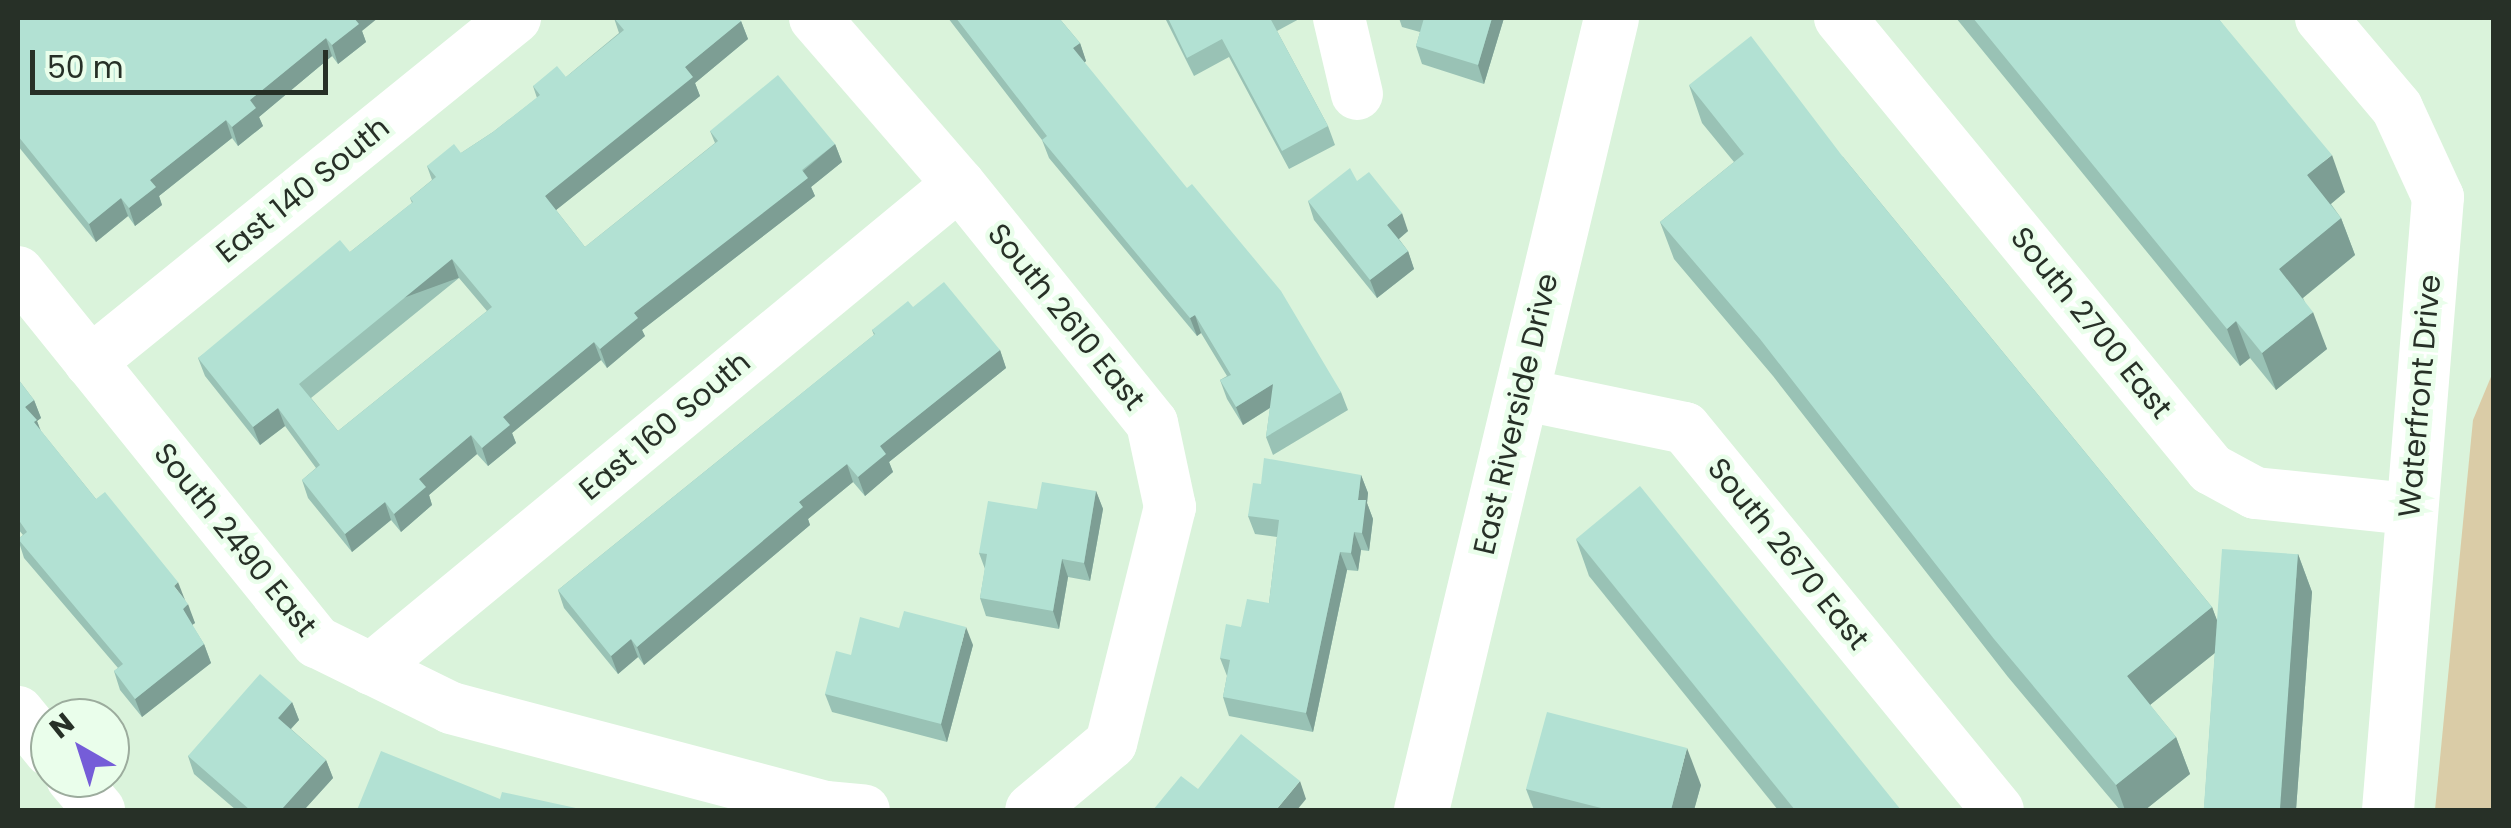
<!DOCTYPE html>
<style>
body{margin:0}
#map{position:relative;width:2511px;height:828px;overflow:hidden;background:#daf3db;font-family:Poppins,sans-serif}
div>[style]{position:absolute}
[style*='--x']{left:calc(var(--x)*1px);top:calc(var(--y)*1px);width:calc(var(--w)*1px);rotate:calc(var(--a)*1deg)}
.green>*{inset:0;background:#dacca7}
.minor>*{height:52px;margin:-26px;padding:0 26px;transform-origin:26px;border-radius:26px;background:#fff}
.major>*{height:55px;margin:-27.5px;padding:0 27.5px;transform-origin:27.5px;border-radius:27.5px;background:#fff}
.wall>*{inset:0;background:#99c2b5}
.shaded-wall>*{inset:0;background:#7d9e94;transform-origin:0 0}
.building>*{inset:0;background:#b2e1d3;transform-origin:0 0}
span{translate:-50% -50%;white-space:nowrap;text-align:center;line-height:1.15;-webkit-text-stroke:9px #eafeeb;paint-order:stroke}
.street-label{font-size:30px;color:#273027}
.frame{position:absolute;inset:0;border:20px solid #273027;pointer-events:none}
.north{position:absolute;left:30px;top:698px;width:100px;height:100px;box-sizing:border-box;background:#eafeeb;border:2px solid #9cac9d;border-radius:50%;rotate:321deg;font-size:28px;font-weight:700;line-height:40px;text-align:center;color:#273027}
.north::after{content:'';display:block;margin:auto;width:35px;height:45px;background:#755dd8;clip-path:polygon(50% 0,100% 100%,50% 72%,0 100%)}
.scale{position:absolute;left:30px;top:50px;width:298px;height:45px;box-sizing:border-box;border:5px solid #273027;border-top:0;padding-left:12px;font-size:30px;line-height:35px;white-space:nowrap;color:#273027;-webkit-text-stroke:8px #eafeeb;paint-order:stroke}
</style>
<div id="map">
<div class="green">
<i style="clip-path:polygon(2493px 372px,2493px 810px,2435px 810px,2473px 420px)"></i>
</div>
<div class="minor">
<i style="--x:815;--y:18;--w:220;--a:49.1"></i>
<i style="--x:959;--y:184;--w:307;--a:51.1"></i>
<i style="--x:1152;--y:423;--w:86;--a:77.9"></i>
<i style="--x:1170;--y:507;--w:243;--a:104"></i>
<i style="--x:1111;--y:743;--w:104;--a:140.1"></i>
<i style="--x:1339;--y:18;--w:78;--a:76.7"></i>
<i style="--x:1840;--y:18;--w:584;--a:50.56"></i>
<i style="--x:2211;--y:469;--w:50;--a:28.6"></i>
<i style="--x:2255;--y:493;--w:156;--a:5.9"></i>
<i style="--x:2321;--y:18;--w:118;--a:49.8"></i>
<i style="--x:2397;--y:108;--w:98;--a:65.3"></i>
<i style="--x:2438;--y:197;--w:615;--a:94.66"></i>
<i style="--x:18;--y:272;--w:476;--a:51.1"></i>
<i style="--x:317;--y:642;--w:149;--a:26.2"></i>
<i style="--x:451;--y:708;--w:388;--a:14.8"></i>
<i style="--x:826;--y:807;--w:38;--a:5"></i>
<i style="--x:90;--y:362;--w:547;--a:-38.99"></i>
<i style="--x:1521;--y:394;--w:167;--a:11.7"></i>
<i style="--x:1685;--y:428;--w:494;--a:50.7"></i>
<i style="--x:371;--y:669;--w:762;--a:-39.52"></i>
<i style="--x:18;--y:712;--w:50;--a:50.6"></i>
<i style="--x:72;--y:778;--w:42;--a:49.8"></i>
</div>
<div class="major">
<i style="--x:1421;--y:810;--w:814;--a:-76.51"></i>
</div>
<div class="wall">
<i style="clip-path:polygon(18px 18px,362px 31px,366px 42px,338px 64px,332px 56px,259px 117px,263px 126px,238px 146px,232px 138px,159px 196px,162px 205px,135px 226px,128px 216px,96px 242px,18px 146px)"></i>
<i style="clip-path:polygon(evenodd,614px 18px,741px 21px,748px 39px,695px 83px,700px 96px,556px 210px,585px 247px,715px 143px,710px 131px,835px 144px,842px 162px,811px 187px,815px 196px,642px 330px,645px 336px,607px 368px,601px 360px,512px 433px,516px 443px,488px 466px,477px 454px,429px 495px,432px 505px,401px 532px,391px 520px,352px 552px,308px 498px,302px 480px,316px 468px,285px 426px,260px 445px,205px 376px,198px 358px,350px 252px,412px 203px,410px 198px,432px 180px,427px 166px,461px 153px,493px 132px,537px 98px,533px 86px,566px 77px,619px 33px,614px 18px,459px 278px,487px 311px,338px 431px,311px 398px,459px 278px)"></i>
<i style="clip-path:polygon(948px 18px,1059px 18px,1080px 43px,1086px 61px,1084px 63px,1341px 392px,1348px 410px,1273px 455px,1266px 437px,1270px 408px,1243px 425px,1227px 399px,1220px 380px,1227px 376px,1201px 333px,1197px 336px,1049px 158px,1042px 140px)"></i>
<i style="clip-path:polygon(1165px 18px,1301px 18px,1277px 31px,1328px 126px,1335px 145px,1289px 169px,1229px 57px,1194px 76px)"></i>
<i style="clip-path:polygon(1399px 18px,1504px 18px,1484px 84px,1422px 64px,1416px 46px,1420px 32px,1402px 27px)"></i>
<i style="clip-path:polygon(1956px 18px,2218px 18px,2345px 192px,2331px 204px,2341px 218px,2355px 255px,2303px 298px,2327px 349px,2276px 390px,2250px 358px,2240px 366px)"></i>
<i style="clip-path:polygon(1689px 85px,1843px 157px,2212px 607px,2217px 621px,2298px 554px,2312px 592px,2296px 810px,2204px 810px,2215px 653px,2150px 705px,2176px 737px,2190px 774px,2145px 810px,2120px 810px,2008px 677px,1773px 376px,1674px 259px,1660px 222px,1734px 162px,1702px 123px)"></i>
<i style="clip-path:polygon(1357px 181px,1408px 231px,1399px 239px,1408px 251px,1414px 269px,1377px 298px,1314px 220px,1308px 201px)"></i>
<i style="clip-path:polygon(913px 307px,1000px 350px,1006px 368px,889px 462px,893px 472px,865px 496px,853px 482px,808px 519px,810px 525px,644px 665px,638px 657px,618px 674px,564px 608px,558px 590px,874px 335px,872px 330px)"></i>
<i style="clip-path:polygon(18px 379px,34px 400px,41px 418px,37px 421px,41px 431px,96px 499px,185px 600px,195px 623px,192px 625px,204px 644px,211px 663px,142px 717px,120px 690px,114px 671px,118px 668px,24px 558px,18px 539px,23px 535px,18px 529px)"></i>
<i style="clip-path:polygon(1361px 475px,1368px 493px,1367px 503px,1373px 519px,1369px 551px,1361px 550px,1358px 571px,1347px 570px,1313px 732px,1229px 716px,1223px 697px,1227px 676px,1220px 658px,1241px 627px,1269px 603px,1277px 537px,1255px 534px,1248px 516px,1261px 484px)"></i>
<i style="clip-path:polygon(1096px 491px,1103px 509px,1090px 581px,1068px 577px,1059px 629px,986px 616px,980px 598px,985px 569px,979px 553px,1037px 509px)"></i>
<i style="clip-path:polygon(1576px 539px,1901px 810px,1778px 810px,1589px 576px)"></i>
<i style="clip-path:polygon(973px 645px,947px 742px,832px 712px,825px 694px,851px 655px)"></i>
<i style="clip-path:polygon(292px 702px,299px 720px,291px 729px,326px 760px,333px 778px,304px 810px,236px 810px,194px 774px,188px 756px)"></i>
<i style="clip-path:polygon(1701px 785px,1694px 810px,1534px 810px,1526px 789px)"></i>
</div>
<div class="shaded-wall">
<i style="clip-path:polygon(353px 18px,378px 18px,362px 31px,366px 42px,338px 64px,332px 45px)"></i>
<i style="clip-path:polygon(1492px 18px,1504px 18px,1484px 84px,1478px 65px)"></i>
<i style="clip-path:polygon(741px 21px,748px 39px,695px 83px,700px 96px,551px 214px,545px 196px,685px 67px)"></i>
<i style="clip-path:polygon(326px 38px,332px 56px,259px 117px,263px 126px,238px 146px,232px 127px,250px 100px)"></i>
<i style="clip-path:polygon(1080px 43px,1086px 61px,1079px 67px,1073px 48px)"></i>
<i style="clip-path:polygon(226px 120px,232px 138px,159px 196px,162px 205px,135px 226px,129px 208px,150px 180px)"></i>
<i style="clip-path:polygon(835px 144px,842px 162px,811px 187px,815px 196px,642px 330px,645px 336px,607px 368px,600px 349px,634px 313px)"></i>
<i style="clip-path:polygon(2332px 155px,2345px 192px,2320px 213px,2307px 175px)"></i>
<i style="clip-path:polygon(121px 198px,128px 216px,96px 242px,89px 224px)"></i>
<i style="clip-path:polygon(1402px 213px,1408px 231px,1394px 243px,1387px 225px)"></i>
<i style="clip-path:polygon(2341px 218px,2355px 255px,2293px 306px,2279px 269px)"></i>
<i style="clip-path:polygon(1408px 251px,1414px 269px,1377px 298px,1370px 280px)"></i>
<i style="left:452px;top:259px;width:20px;height:198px;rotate:70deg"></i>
<i style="clip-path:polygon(2313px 312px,2327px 349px,2276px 390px,2262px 353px)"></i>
<i style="clip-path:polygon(1195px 315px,1201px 333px,1197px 336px,1190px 318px)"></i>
<i style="clip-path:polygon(2236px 321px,2250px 358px,2240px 366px,2227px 329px)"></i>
<i style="clip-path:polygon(594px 342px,601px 360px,512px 433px,516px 443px,488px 466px,482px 448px,503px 417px)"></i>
<i style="clip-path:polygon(1000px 350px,1006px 368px,889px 462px,893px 472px,865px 496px,858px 477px,880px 446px)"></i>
<i style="clip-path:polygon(1273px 384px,1279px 402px,1243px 425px,1236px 407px)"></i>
<i style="clip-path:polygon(34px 400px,41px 418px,37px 421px,43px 438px,25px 407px)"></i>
<i style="clip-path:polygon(278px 408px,285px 426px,260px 445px,253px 427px)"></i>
<i style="clip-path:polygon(471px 435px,477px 454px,429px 495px,432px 505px,401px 532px,394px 514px,419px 479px)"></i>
<i style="clip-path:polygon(847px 464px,853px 482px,808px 519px,810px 525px,644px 665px,637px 647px,799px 502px)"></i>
<i style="clip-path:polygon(1361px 475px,1368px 493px,1367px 503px,1373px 519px,1369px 551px,1362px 533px,1358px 500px)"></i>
<i style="clip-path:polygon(1096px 491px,1103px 509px,1090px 581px,1084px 563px)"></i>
<i style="clip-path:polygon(385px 502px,391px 520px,352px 552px,345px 534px)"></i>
<i style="clip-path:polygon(1354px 532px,1361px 550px,1358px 571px,1351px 553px)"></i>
<i style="clip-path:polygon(1340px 552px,1347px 570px,1313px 732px,1306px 713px)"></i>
<i style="clip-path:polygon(2298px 554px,2312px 592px,2296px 810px,2279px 810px)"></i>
<i style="clip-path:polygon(1062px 559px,1068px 577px,1059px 629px,1053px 611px)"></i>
<i style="clip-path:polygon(178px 582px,185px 600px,174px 586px)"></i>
<i style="clip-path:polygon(188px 604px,195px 623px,189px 627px,183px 609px)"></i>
<i style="clip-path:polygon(2212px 607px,2226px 644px,2140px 713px,2127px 676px)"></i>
<i style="clip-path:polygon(966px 627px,973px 645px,947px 742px,941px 724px)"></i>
<i style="clip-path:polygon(631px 639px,638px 657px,618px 674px,611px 656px)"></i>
<i style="clip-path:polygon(204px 644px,211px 663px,142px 717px,135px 699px)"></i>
<i style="clip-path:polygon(292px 702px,299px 720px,284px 736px,278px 718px)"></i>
<i style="clip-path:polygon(2176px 737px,2190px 774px,2145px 810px,2125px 810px,2116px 785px)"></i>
<i style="clip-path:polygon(1687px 748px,1701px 785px,1694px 810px,1671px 810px)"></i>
<i style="clip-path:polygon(326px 760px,333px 778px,304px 810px,281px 810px)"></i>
<i style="clip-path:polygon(1300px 781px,1306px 799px,1297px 810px,1276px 810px)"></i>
</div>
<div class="building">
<i style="clip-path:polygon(18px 18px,354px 18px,359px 24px,332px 45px,326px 38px,250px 100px,256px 108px,232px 127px,226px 120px,150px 180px,156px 187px,129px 208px,121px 198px,89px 224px,18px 136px)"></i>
<i style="clip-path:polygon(evenodd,614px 18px,738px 18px,741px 21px,685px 67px,693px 77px,545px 196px,585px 247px,718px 141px,710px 131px,778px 75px,835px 144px,802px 170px,808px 178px,634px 313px,638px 318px,600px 349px,594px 342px,503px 417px,510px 425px,482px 448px,471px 435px,419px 479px,426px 487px,394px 514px,385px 502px,345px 534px,302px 480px,320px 465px,278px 408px,253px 427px,198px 358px,340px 240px,350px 252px,413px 202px,410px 198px,436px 177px,427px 166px,454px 144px,461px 153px,493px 132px,540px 95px,533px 86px,557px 66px,566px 77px,624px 30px,614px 18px,452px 259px,492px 307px,338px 431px,299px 384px,452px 259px)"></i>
<i style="clip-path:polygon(956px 18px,1059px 18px,1080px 43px,1073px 48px,1187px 188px,1192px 184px,1281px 291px,1341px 392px,1266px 437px,1273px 384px,1236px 407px,1220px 380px,1231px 375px,1195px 315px,1190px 318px,1042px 140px,1047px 136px)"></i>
<i style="clip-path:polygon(1168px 18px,1270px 18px,1328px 126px,1282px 151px,1222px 39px,1187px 58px)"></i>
<i style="clip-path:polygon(1424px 18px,1492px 18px,1478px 65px,1416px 46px)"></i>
<i style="clip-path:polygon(1973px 18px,2218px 18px,2332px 155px,2307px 175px,2341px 218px,2279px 269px,2313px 312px,2262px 353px,2236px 321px,2227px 329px)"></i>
<i style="clip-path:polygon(1751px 36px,1843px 157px,2212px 607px,2127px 676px,2176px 737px,2116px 785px,1994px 639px,1760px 339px,1660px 222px,1744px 154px,1689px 85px)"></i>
<i style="clip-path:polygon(1350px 168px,1357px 181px,1369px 172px,1402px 213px,1387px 225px,1408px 251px,1370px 280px,1308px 201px)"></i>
<i style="clip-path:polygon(944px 282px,1000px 350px,880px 446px,886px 454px,858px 477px,847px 464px,799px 502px,803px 507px,637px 647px,631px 639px,611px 656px,558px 590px,875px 334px,872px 330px,908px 301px,913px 307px)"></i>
<i style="clip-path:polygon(18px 379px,34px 400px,25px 407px,37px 420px,34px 422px,96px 499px,105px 492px,178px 582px,174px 586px,188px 604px,183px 609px,204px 644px,135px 699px,114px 671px,123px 664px,18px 539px,27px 532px,18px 519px)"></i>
<i style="clip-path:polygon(1264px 458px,1361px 475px,1358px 500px,1366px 500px,1362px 533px,1354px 532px,1351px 553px,1340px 552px,1306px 713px,1223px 697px,1230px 660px,1220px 658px,1226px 624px,1241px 627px,1247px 599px,1269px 603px,1279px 520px,1248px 516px,1253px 483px,1261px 484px)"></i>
<i style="clip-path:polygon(1042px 482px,1096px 491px,1084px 563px,1062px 559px,1053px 611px,980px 598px,987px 554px,979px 553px,988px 501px,1037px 509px)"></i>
<i style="clip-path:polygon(1640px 486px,1901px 810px,1795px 810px,1576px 539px)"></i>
<i style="left:2222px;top:549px;width:76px;height:262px;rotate:4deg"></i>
<i style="clip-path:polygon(904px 611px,966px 627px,941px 724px,825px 694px,836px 651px,851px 655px,860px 617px,899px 628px)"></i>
<i style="clip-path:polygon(260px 674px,292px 702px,278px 718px,326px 760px,281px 810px,250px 810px,188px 756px)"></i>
<i style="clip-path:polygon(1547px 712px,1687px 748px,1671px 810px,1609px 810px,1526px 789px)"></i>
<i style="clip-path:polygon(1241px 734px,1300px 781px,1276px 810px,1153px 810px,1181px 776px,1198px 789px)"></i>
<i style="clip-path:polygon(381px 751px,500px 799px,502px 792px,585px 810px,357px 810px)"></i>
</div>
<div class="street-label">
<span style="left:303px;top:190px;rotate:-39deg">East 140 South</span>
<span style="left:1066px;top:317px;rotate:51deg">South 2610 East</span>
<span style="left:2091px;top:323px;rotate:51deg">South 2700 East</span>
<span style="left:2420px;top:396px;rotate:-85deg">Waterfront Drive</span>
<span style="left:1516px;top:414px;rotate:-77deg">East Riverside Drive</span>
<span style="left:665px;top:426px;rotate:-40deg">East 160 South</span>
<span style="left:235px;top:540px;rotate:51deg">South 2490 East</span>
<span style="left:1788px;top:554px;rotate:51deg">South 2670 East</span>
</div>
<div class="frame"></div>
<div class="north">N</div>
<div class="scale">50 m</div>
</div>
